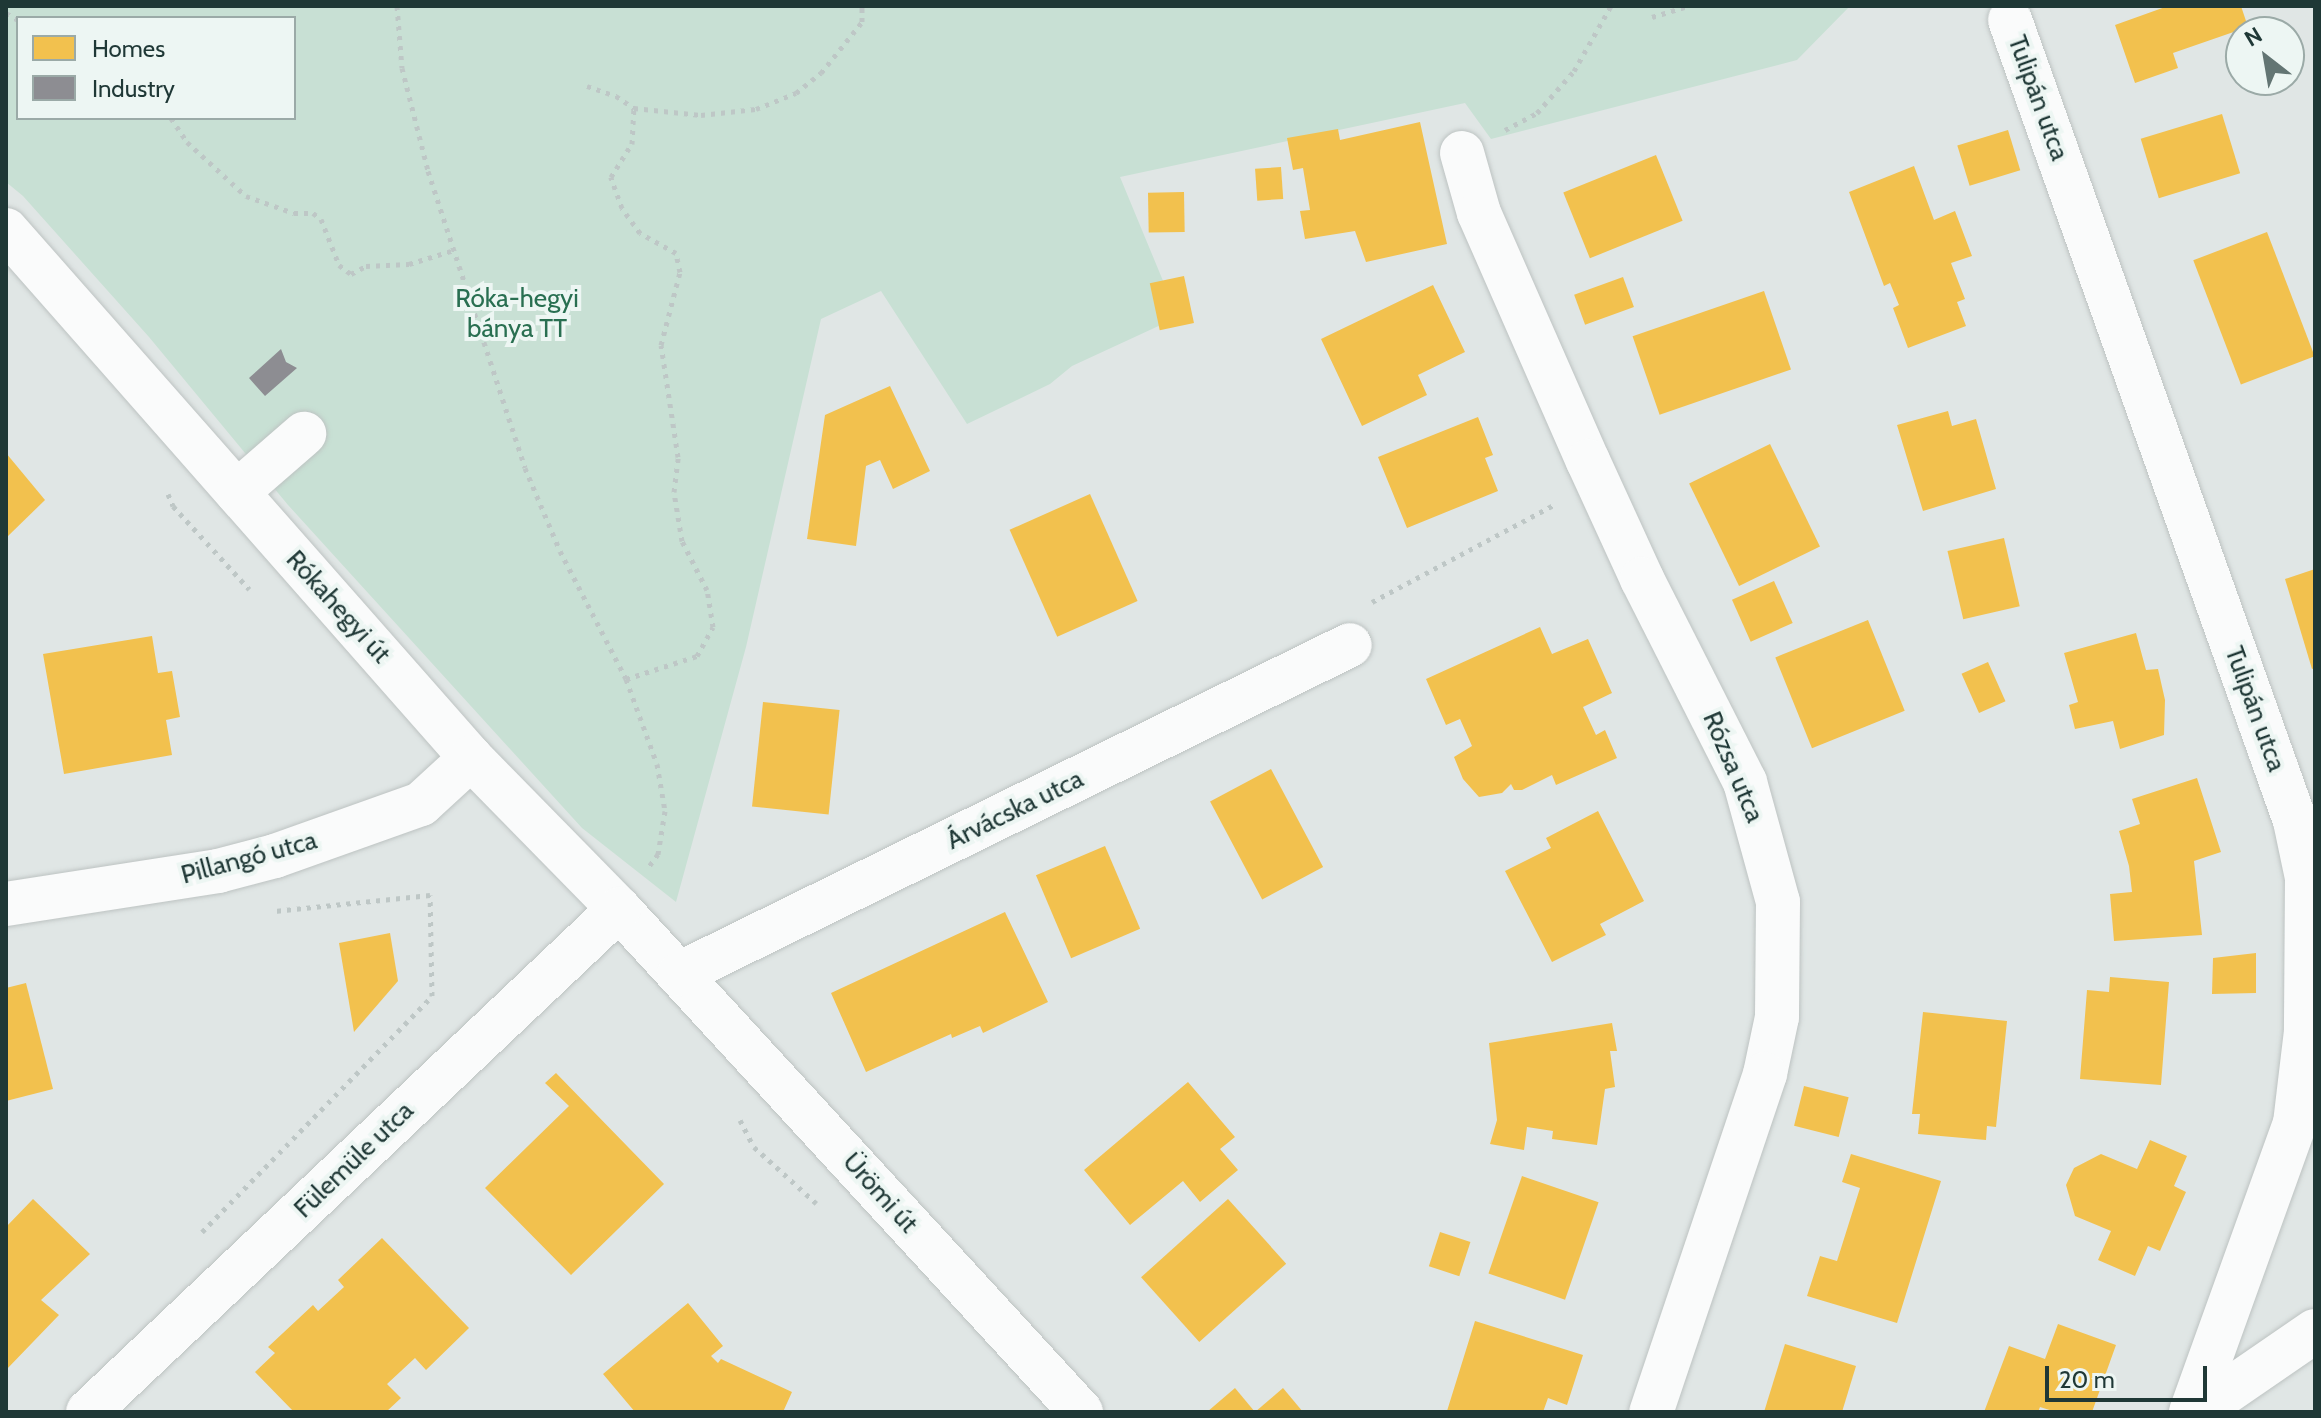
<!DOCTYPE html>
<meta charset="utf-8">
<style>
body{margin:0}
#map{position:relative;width:2321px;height:1418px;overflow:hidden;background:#e0e6e5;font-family:Cabin,sans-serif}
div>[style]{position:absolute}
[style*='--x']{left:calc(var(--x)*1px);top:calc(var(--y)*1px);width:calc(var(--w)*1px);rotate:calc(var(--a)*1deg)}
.green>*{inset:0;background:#c8e0d4}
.homes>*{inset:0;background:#f2c14e;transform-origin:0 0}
.industry>*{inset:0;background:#8d8d92}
.path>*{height:5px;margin-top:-2.5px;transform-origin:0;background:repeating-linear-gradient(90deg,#bec7c6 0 4px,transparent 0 10px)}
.roads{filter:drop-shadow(0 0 2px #bdc3c2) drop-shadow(0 0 2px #bdc3c2)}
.minor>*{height:44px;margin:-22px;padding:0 22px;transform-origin:22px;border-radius:22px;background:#fafbfb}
span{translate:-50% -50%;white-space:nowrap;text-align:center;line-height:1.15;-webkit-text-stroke:8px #edf6f3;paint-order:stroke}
.street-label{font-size:26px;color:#1f3836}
.park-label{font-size:26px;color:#296f51}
.frame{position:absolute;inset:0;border:8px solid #1f3836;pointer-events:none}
.legend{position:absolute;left:16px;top:16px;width:280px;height:104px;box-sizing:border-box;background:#edf6f3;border:2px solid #9baaa7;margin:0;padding:10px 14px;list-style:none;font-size:24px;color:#1f3836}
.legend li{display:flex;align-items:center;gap:16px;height:40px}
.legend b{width:40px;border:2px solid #9baaa7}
.north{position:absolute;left:2225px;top:16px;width:80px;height:80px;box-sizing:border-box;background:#edf6f3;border:2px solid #9baaa7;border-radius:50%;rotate:329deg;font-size:22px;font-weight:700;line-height:32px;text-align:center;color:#1f3836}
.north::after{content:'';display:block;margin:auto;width:28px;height:36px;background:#637573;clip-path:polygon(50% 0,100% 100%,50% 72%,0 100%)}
.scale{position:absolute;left:2045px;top:1366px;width:162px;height:36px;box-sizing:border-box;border:4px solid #1f3836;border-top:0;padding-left:10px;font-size:24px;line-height:28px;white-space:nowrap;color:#1f3836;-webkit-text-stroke:6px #edf6f3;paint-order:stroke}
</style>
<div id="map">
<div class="green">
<i style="clip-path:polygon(evenodd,6px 6px,1850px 6px,1797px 60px,1491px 139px,1465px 103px,1120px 177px,1178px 317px,1072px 366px,1050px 384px,967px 424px,881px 291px,821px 319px,746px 647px,676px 902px,582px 828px,288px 505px,149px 337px,23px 196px,6px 182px,6px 6px,18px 18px,294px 18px,294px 118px,18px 118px,18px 18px)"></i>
</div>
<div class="homes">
<i style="clip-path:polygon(2168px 6px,2241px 6px,2248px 27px,2173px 53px,2178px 68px,2135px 83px,2115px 25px)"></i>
<i style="left:2222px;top:114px;width:62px;height:85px;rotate:73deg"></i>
<i style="clip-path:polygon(1420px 122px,1447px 244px,1366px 262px,1355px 231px,1305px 239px,1300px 211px,1310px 210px,1303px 168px,1293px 170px,1287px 138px,1338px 129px,1340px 140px)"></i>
<i style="left:2008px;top:130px;width:42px;height:53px;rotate:73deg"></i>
<i style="left:1656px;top:155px;width:71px;height:100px;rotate:68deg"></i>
<i style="clip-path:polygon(1914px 166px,1934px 220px,1955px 211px,1972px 256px,1951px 263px,1965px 299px,1957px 302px,1966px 326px,1908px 348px,1893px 308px,1899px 305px,1890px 283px,1884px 286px,1849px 192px)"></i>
<i style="left:1281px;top:167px;width:32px;height:26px;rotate:86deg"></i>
<i style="left:1184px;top:192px;width:40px;height:36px;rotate:89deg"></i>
<i style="left:2267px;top:232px;width:133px;height:79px;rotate:69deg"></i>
<i style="left:1184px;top:276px;width:48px;height:35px;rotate:78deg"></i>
<i style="left:1623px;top:277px;width:32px;height:52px;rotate:70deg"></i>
<i style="clip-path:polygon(1433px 285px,1465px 352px,1418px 375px,1427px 395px,1362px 426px,1321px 339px)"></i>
<i style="left:1764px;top:291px;width:83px;height:139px;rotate:71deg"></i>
<i style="clip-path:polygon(890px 386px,930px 471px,893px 489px,880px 460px,866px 466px,856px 546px,807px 539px,825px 415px)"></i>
<i style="clip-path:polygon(1948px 411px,1952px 426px,1976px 419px,1996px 489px,1923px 511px,1897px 425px)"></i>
<i style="clip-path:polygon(1478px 417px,1493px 455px,1485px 458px,1498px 491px,1407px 528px,1378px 457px)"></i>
<i style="left:1770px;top:444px;width:114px;height:90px;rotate:64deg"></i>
<i style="clip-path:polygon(6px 453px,45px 500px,6px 538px)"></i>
<i style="left:1090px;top:494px;width:117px;height:88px;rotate:66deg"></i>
<i style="left:2004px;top:538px;width:70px;height:58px;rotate:77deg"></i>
<i style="clip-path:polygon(2315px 569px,2315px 668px,2312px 669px,2285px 579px)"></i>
<i style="left:1774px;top:581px;width:46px;height:46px;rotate:66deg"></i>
<i style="left:1868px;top:620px;width:98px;height:100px;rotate:68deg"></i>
<i style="clip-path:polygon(1540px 627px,1552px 654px,1588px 639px,1612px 693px,1583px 707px,1596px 735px,1605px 730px,1617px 758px,1556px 785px,1552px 775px,1522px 790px,1514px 790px,1511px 784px,1502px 793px,1479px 797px,1463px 779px,1454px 757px,1472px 746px,1460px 719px,1446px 725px,1426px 679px)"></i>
<i style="clip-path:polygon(2136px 633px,2146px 670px,2158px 669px,2165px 700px,2164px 735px,2120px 749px,2113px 721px,2075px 729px,2069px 705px,2078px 702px,2064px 653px)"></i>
<i style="clip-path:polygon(152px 636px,158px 673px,172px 671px,180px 717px,166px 720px,172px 755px,64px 774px,43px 654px)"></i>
<i style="left:1988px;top:662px;width:43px;height:29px;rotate:66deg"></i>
<i style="left:763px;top:702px;width:77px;height:105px;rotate:6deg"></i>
<i style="left:1271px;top:769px;width:111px;height:69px;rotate:62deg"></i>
<i style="clip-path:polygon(2197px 778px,2221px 852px,2194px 861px,2202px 935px,2114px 941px,2110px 894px,2132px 892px,2129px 866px,2119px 831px,2140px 824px,2132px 799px)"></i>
<i style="clip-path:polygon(1598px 811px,1644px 901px,1600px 924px,1606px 935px,1552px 962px,1505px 871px,1551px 848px,1546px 838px)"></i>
<i style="left:1105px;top:846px;width:90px;height:75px;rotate:67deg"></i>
<i style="clip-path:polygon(1005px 912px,1048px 1002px,983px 1033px,980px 1026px,952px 1038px,951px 1034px,866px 1072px,831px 993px)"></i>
<i style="clip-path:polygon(390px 933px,398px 981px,354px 1032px,339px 943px)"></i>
<i style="clip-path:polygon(2256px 953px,2256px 993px,2212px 994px,2213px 958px)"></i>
<i style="clip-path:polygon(2110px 977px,2169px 982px,2161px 1085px,2080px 1079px,2087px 990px,2109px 992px)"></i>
<i style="clip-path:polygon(26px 983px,53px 1089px,6px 1101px,6px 988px)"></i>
<i style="clip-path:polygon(1923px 1012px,2007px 1021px,1996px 1127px,1987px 1126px,1986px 1140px,1918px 1134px,1920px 1114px,1912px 1114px)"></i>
<i style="clip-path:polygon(1612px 1023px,1617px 1051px,1610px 1051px,1615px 1087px,1605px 1089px,1597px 1145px,1552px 1139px,1553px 1131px,1527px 1127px,1524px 1150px,1490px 1144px,1497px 1120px,1489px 1043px)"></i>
<i style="clip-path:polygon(556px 1073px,664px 1184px,571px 1275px,485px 1188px,569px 1106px,545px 1083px)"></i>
<i style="clip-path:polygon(1188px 1082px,1235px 1137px,1220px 1149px,1238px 1170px,1200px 1202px,1183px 1181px,1130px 1225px,1084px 1170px)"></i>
<i style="left:1804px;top:1086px;width:46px;height:41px;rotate:14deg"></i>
<i style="clip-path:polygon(2150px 1140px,2187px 1156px,2174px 1186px,2186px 1192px,2160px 1251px,2148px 1246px,2135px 1276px,2098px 1260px,2111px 1231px,2075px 1216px,2066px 1185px,2074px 1168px,2101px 1154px,2137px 1169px)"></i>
<i style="clip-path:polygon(1851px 1154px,1941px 1181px,1897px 1323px,1807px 1296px,1820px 1256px,1837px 1261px,1860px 1188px,1842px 1182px)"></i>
<i style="left:1522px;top:1176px;width:81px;height:103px;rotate:19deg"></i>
<i style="clip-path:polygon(33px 1199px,90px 1254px,41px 1300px,59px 1315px,6px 1370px,6px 1227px)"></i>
<i style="left:1228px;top:1199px;width:87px;height:117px;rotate:48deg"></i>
<i style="left:1440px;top:1232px;width:32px;height:36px;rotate:18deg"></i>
<i style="clip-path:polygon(382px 1238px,469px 1328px,426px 1370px,415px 1358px,387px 1384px,401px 1398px,386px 1412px,294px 1412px,255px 1372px,275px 1353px,268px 1347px,313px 1305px,318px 1311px,344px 1287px,338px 1280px)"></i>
<i style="clip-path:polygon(688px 1303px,723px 1346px,711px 1356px,718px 1363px,721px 1359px,792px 1392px,783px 1412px,635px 1412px,603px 1374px)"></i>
<i style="clip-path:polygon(1475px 1321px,1583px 1355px,1567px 1405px,1548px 1398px,1543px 1412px,1447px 1411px)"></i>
<i style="clip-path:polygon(2058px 1324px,2116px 1345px,2092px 1412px,2056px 1412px,2040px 1407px,2038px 1412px,1984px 1412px,2009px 1346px,2045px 1359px)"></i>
<i style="clip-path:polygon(1785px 1344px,1856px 1366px,1842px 1412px,1764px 1412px)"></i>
<i style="clip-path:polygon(1235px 1388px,1255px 1412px,1207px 1412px)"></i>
<i style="clip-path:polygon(1283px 1388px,1303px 1412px,1255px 1412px)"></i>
</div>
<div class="industry">
<i style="clip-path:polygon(281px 349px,286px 362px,297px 368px,265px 396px,249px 378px)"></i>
</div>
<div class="path">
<i style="--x:397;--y:6;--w:62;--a:85.4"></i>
<i style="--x:402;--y:68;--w:106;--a:75.8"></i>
<i style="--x:428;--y:171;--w:312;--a:71.9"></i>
<i style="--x:525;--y:468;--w:90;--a:67.1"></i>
<i style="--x:560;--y:551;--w:144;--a:62.7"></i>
<i style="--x:626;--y:679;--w:90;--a:70"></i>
<i style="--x:657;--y:764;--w:48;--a:80.3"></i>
<i style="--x:665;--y:811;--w:44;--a:99.2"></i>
<i style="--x:658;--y:854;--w:19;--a:126"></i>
<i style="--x:6;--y:13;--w:14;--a:30"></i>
<i style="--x:1652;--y:17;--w:39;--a:-17"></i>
<i style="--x:587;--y:86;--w:31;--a:19"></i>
<i style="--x:616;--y:96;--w:22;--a:34"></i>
<i style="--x:634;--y:108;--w:67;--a:6"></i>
<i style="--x:701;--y:115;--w:55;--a:-6.2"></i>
<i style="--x:756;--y:109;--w:43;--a:-21.8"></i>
<i style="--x:796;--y:93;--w:32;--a:-39"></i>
<i style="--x:821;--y:73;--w:65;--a:-51.2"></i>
<i style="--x:862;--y:22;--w:16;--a:-90"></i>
<i style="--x:171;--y:118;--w:29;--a:56"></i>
<i style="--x:187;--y:142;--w:80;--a:42.5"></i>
<i style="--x:246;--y:196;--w:51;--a:19.5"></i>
<i style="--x:294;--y:213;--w:19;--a:0"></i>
<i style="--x:313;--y:213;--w:10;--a:37"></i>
<i style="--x:321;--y:219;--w:49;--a:68.6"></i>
<i style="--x:339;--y:265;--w:15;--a:37"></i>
<i style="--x:351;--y:274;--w:17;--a:-28"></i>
<i style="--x:366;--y:266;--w:43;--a:-2.7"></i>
<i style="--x:409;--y:264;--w:47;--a:-17.3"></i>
<i style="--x:1505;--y:130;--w:36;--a:-28"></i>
<i style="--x:1537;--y:113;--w:56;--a:-48.6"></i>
<i style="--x:1574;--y:71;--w:75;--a:-60.4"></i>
<i style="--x:168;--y:494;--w:13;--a:67"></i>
<i style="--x:173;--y:506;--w:113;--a:47.5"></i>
<i style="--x:1372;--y:602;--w:206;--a:-28.1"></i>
<i style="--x:626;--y:679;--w:75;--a:-17.9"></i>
<i style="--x:697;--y:656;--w:33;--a:-61"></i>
<i style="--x:713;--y:627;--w:37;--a:-99"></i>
<i style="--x:707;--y:590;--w:55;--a:-117"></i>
<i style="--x:682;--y:541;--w:50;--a:-99.3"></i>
<i style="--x:674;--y:492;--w:35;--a:-83"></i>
<i style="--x:678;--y:457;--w:113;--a:-98.6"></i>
<i style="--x:661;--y:345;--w:75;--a:-75.4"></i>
<i style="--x:680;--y:272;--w:19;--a:-102"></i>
<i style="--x:676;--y:253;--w:41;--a:-150.9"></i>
<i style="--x:640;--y:233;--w:31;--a:-126"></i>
<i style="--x:622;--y:208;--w:33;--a:-110"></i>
<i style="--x:611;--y:177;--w:39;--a:-58"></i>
<i style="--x:632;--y:144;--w:36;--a:-87"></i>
<i style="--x:740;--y:1120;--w:30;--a:63"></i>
<i style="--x:754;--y:1147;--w:84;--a:42.1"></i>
<i style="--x:202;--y:1232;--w:330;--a:-45.7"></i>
<i style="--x:432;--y:996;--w:101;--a:-91.1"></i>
<i style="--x:430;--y:895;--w:156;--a:174.1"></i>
</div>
<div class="roads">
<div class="minor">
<i style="--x:2010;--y:20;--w:850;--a:70.41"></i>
<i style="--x:2295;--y:821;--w:58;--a:78.1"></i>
<i style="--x:2307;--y:878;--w:153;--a:90.4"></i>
<i style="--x:2306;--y:1031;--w:93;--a:96.8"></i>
<i style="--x:2295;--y:1123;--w:307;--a:109.8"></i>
<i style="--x:1462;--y:153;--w:62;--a:74.2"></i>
<i style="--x:1479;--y:213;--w:271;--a:66.3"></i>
<i style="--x:1588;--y:461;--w:130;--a:65.4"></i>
<i style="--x:1642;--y:579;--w:228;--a:63.1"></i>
<i style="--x:1745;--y:782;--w:124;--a:74.6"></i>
<i style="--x:1778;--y:902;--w:115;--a:90.5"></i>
<i style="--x:1777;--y:1017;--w:58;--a:101.9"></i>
<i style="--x:1765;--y:1074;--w:357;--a:108.6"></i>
<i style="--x:6;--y:230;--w:704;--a:48.63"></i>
<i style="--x:471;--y:758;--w:211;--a:45.6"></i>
<i style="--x:619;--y:909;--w:683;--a:47.43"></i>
<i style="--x:237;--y:492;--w:89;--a:-40.9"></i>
<i style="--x:6;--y:904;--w:215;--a:-8.8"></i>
<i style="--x:218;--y:871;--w:59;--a:-14.7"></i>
<i style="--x:275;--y:856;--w:155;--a:-19.6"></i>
<i style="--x:421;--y:804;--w:68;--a:-42.6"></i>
<i style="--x:679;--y:974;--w:747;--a:-26.12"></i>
<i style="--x:88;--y:1412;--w:731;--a:-43.45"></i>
<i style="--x:2197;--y:1412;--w:143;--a:-34.5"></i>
</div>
</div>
<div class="street-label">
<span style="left:2038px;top:98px;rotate:70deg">Tulipán utca</span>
<span style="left:338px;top:607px;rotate:48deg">Rókahegyi út</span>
<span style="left:2255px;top:709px;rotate:70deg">Tulipán utca</span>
<span style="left:1733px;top:767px;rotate:67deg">Rózsa utca</span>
<span style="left:1015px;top:810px;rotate:-26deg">Árvácska utca</span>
<span style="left:249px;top:858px;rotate:-15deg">Pillangó utca</span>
<span style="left:354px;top:1160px;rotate:-44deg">Fülemüle utca</span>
<span style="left:880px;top:1193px;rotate:48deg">Ürömi út</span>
</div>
<div class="park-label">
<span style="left:517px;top:314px">Róka-hegyi<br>bánya TT</span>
</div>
<div class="frame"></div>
<ul class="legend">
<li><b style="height:22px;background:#f2c14e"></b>Homes</li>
<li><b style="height:22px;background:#8d8d92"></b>Industry</li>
</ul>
<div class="north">N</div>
<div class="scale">20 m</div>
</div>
